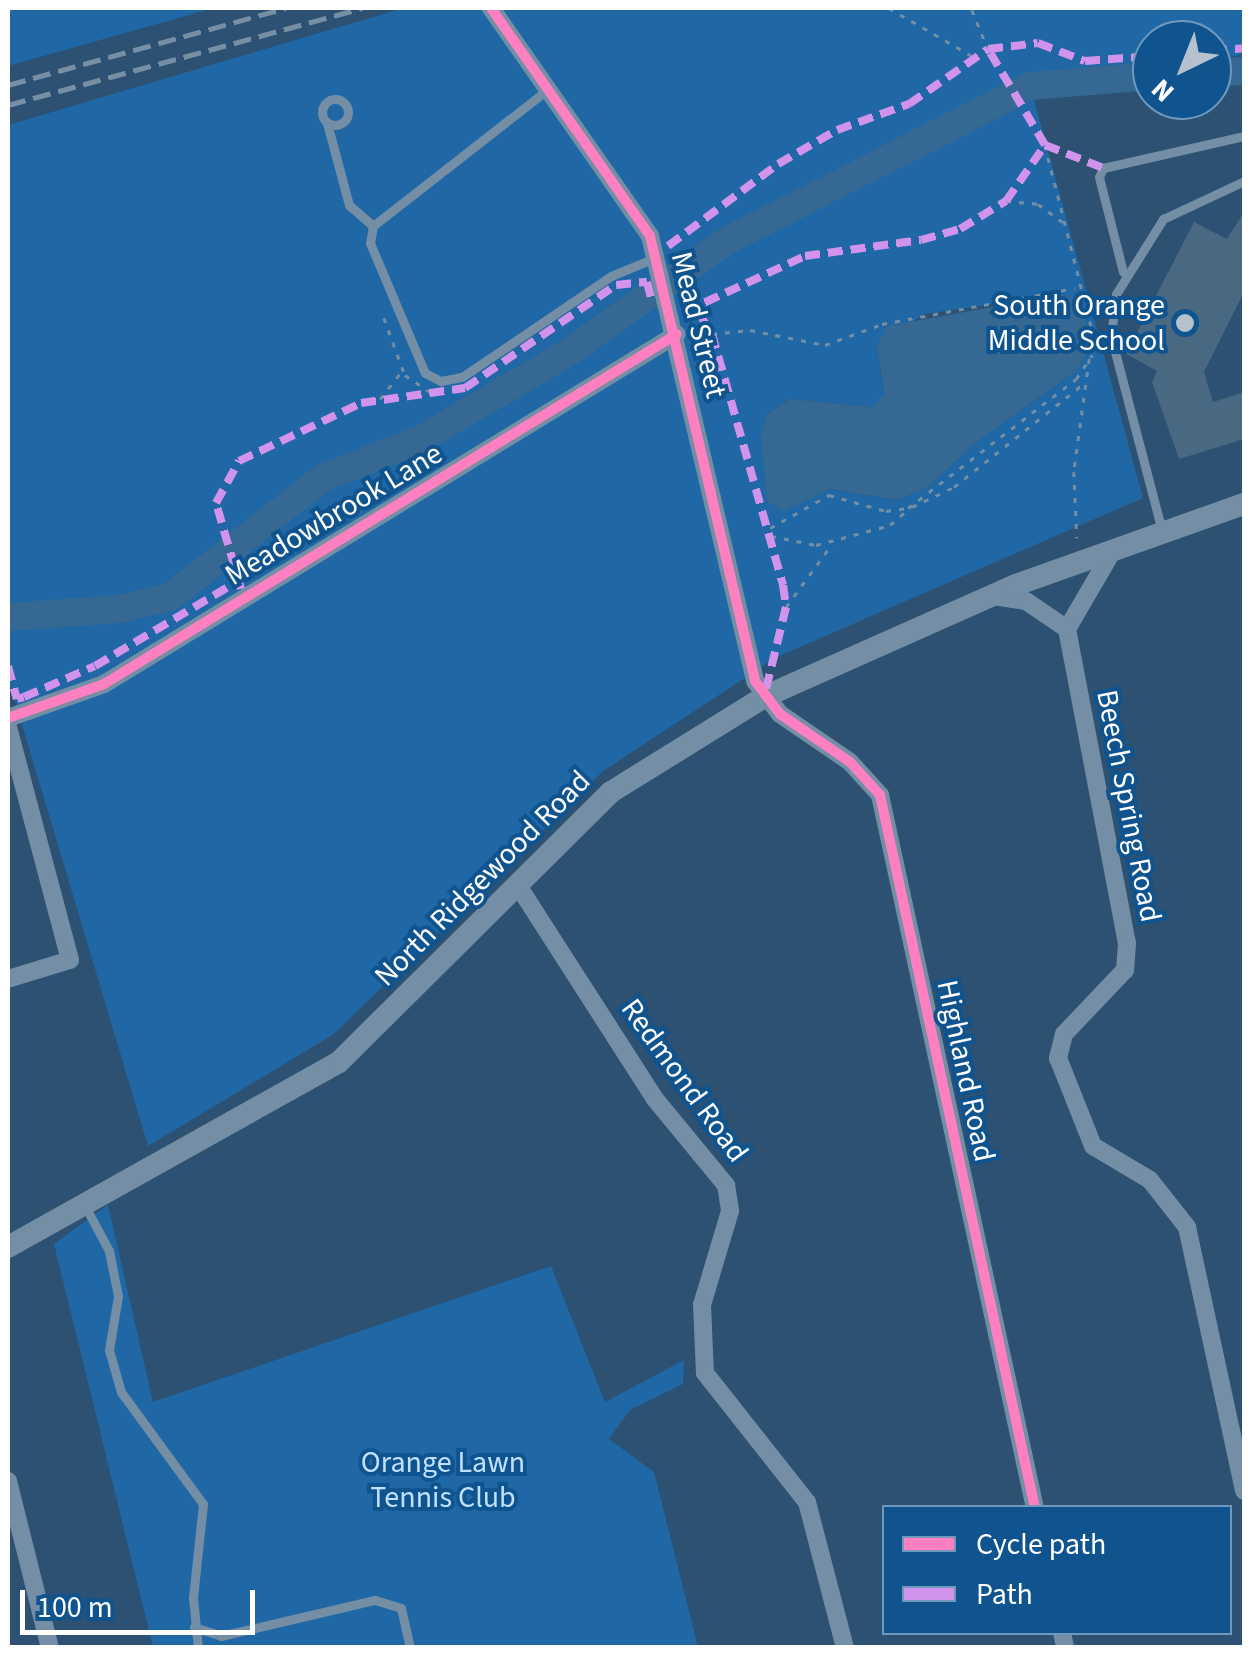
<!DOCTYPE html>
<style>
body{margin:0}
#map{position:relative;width:1252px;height:1655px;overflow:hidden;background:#2c5172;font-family:"Source Sans 3",sans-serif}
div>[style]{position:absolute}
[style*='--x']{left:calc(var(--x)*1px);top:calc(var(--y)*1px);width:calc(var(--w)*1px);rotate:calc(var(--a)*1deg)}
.green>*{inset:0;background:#1f68a5}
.water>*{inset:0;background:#356893}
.river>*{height:28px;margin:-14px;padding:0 14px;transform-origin:14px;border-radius:14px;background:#356893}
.building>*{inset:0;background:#496882}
.path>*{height:2.5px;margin-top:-1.25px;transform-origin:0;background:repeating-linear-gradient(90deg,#738ea5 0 5px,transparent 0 13px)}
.service>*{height:9px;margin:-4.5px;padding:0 4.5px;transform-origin:4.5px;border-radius:4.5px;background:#738ea5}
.service>.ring{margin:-4.5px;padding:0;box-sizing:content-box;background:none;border:9px solid #738ea5;border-radius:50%}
.minor>*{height:18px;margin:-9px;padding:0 9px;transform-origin:9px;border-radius:9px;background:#738ea5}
.tertiary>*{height:22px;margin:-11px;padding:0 11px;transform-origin:11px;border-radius:11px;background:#738ea5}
.rail>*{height:5px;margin-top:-2.5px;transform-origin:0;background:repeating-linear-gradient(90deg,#778fa5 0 18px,transparent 0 26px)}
.quiet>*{height:8px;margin-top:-4px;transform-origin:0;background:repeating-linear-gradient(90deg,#d193ec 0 15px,transparent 0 23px)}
.cycleway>*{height:10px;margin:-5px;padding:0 5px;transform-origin:5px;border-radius:5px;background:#ff80c0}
.dots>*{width:28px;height:28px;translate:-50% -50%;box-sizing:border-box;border:5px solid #0f538f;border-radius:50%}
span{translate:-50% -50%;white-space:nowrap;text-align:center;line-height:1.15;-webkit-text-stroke:8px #0f538f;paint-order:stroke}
.poi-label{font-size:30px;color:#fff}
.right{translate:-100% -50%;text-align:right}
.street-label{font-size:30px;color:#fff}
.park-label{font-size:30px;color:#bfe1fe}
.frame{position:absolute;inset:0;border:10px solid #fff;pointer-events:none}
.legend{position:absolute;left:882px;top:1505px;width:350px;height:130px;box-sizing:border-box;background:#0f538f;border:2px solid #6f98bc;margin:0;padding:12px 18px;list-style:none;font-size:30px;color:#fff}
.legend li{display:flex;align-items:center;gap:20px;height:50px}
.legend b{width:50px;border:2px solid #6f98bc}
.north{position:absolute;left:1132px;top:20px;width:100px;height:100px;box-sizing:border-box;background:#0f538f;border:2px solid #6f98bc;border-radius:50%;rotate:223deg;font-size:28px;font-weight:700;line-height:40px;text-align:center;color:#fff}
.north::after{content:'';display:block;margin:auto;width:35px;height:45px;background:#b5c2ce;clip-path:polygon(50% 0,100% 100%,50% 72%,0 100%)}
.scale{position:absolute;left:20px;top:1590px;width:235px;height:45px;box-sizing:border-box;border:5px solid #fff;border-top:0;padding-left:12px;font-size:30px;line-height:35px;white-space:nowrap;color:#fff;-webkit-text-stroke:8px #0f538f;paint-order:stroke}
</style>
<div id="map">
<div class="green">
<i style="clip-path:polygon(8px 8px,214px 8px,8px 66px)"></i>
<i style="clip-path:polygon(evenodd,404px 8px,1244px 8px,1244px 54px,1212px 61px,1212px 40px,1152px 40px,1152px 72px,1033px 96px,1143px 498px,777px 657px,603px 771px,334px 1034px,148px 1146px,8px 678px,8px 125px,404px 8px,1063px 294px,1077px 370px,974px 444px,928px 487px,897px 500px,830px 489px,804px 498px,768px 413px,791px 399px,872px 407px,884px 395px,877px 347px,924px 314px,1063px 294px)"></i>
<i style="clip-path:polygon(108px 1205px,153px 1402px,551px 1266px,605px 1402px,684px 1360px,683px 1384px,630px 1410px,609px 1439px,654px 1472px,698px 1647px,153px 1647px,54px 1244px)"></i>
</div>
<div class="water">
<i style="clip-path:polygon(1063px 294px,1081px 300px,1086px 322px,1089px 350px,1077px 370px,974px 444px,928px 487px,897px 500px,830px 489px,784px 511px,767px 502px,761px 434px,768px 413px,791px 399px,872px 407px,884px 394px,877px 346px,887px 326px)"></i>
</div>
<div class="river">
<i style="--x:1212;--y:73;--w:32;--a:-4"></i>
<i style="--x:8;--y:617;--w:112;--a:-4.1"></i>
<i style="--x:120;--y:609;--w:51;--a:-13.5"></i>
<i style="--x:170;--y:597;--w:194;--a:-37.9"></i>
<i style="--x:323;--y:478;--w:105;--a:-21.7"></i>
<i style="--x:421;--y:439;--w:172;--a:-30.4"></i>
<i style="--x:569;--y:352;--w:194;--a:-35.2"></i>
<i style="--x:728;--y:240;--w:339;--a:-27"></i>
<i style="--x:1030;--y:86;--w:122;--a:-4.7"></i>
</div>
<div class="building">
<i style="clip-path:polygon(1244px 212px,1244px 292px,1204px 372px,1213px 402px,1244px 392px,1244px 439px,1179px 459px,1152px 382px,1157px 371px,1126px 354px,1194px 222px,1227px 239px)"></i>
</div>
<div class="path">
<i style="--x:889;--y:8;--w:98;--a:30"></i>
<i style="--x:972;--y:10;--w:42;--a:67.7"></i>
<i style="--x:1045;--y:145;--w:194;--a:75.7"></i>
<i style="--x:1093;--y:333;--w:140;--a:97.8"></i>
<i style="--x:1074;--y:472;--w:66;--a:87.4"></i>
<i style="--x:1006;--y:201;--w:32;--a:5"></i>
<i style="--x:1038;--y:204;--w:31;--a:36"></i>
<i style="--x:384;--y:318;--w:61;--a:69.8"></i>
<i style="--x:405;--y:375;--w:29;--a:34"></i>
<i style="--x:712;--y:334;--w:38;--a:-6"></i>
<i style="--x:750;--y:330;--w:76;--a:11.3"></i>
<i style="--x:825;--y:345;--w:61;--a:-20.2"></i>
<i style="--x:882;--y:324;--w:196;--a:-10.6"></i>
<i style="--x:380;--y:399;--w:33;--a:-52"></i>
<i style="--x:912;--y:507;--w:47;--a:-25.5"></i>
<i style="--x:954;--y:487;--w:165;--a:-38.6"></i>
<i style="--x:770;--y:528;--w:68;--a:-29.2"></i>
<i style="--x:829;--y:495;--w:59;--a:15.7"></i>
<i style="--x:886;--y:511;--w:22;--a:-8"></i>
<i style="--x:908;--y:508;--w:212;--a:-37.5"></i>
<i style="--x:1076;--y:379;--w:29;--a:-56"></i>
<i style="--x:771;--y:536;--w:46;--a:11.3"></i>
<i style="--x:816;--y:545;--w:77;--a:-15.1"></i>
<i style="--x:890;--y:525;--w:21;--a:-41"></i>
<i style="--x:786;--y:607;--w:78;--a:-53.9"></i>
</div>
<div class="service">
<i style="--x:547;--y:90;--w:221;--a:142"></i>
<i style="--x:373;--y:226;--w:17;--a:100"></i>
<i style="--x:370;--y:243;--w:141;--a:67.1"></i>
<i style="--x:425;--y:373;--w:18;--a:27"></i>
<i style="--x:441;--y:381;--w:21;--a:-11"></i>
<i style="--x:462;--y:377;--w:180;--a:-34.1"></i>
<i style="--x:611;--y:276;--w:50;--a:-22.4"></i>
<i class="ring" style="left:322px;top:99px;width:17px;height:17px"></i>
<i style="--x:327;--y:123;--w:85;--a:75"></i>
<i style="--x:349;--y:205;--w:32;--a:41"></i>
<i style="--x:1123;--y:272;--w:98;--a:-104.2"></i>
<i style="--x:1099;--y:177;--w:10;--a:-66"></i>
<i style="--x:1103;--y:168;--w:145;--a:-12.8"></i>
<i style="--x:1162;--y:531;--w:202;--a:-104.7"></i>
<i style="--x:1111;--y:336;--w:42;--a:-83.2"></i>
<i style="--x:1116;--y:294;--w:89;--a:-57.9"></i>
<i style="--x:1163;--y:219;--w:89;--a:-25.1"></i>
<i style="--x:85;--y:1206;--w:51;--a:61.9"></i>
<i style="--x:109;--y:1251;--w:46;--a:78.7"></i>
<i style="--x:118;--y:1296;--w:55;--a:99.5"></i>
<i style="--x:109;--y:1350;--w:44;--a:74.1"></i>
<i style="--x:121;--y:1392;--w:139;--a:53.8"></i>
<i style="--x:203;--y:1504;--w:95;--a:96.1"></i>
<i style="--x:193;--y:1598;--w:50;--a:84.3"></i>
<i style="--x:194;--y:1627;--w:28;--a:18"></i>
<i style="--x:221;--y:1636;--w:158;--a:-13.2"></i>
<i style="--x:375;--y:1600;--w:27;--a:17"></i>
<i style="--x:401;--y:1608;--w:41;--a:77.3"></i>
</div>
<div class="minor">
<i style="--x:491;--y:8;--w:278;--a:55.1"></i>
<i style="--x:650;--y:236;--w:457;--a:76.7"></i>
<i style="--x:755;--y:681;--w:41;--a:52.9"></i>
<i style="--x:780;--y:714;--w:85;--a:34.4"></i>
<i style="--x:850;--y:762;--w:45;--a:47.7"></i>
<i style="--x:880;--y:795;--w:730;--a:77.74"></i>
<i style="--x:1112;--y:552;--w:89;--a:120.3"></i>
<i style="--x:1067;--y:629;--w:320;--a:79.2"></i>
<i style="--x:1127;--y:943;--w:27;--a:94"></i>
<i style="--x:1125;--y:970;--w:88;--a:133.6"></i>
<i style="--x:1064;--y:1034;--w:25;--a:104"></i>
<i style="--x:1058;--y:1058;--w:95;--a:68.3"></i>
<i style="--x:1093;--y:1146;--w:66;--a:30.8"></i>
<i style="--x:1150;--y:1180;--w:60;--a:51.8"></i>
<i style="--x:1187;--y:1227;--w:270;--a:77.8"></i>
<i style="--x:994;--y:596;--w:32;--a:9"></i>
<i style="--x:1026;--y:601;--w:50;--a:34.3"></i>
<i style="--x:8;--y:718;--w:102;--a:-19.5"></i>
<i style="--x:104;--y:684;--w:671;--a:-31.42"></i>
<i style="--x:8;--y:727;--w:241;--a:75.1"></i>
<i style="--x:70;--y:960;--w:65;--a:163"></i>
<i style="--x:517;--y:884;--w:255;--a:57.3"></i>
<i style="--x:655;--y:1099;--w:112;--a:50.5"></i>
<i style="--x:726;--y:1185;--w:26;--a:81"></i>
<i style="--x:730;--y:1211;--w:98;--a:106.6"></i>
<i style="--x:702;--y:1305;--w:68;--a:87.5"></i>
<i style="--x:705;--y:1373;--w:164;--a:51.7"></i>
<i style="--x:807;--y:1502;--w:151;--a:75.4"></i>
<i style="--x:8;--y:1481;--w:172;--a:75.9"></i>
<i style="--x:1062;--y:1632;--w:16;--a:79"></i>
</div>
<div class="tertiary">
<i style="--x:8;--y:1247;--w:379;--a:-29.2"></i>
<i style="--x:339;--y:1062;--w:383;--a:-44.8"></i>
<i style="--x:611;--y:792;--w:180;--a:-31.8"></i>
<i style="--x:764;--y:697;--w:276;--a:-24"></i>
<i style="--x:1016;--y:585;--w:242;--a:-19.6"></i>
</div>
<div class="rail">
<i style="--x:8;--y:85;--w:288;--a:-15.5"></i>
<i style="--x:8;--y:105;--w:367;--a:-15.3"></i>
</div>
<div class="quiet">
<i style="--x:1212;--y:51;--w:32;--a:-5"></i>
<i style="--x:1045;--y:145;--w:62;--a:21.6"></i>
<i style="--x:668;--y:246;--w:137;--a:-36.7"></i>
<i style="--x:778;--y:164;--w:68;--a:-30"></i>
<i style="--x:837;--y:130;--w:77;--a:-19.9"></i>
<i style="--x:909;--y:104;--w:96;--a:-34.8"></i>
<i style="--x:988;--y:49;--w:50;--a:-6.8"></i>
<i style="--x:1038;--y:43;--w:50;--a:21"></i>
<i style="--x:1085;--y:61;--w:67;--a:-4.3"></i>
<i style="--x:697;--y:310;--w:28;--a:58"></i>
<i style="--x:712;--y:334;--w:261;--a:74.2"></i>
<i style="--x:783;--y:585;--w:22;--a:82"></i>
<i style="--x:786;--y:607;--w:93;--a:103.7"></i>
<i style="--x:684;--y:312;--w:133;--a:-24.8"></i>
<i style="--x:805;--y:256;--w:117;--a:-7.9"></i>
<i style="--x:921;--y:240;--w:41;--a:-15.8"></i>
<i style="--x:960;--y:229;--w:54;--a:-31.3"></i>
<i style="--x:1006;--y:201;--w:68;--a:-55.1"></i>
<i style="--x:1045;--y:145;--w:112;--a:-120.7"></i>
<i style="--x:241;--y:589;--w:90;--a:-106.2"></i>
<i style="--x:216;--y:503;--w:48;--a:-61.3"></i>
<i style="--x:239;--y:461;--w:135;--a:-25.4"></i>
<i style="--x:361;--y:403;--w:105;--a:-8.2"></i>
<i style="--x:465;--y:388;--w:183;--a:-34.3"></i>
<i style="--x:616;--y:285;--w:31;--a:-6"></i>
<i style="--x:647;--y:282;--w:21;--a:76"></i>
<i style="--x:8;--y:666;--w:34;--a:75"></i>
<i style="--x:17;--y:699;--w:7;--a:-16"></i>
<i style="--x:24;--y:697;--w:77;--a:-23.6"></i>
<i style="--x:95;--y:666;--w:166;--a:-30.7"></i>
</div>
<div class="cycleway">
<i style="--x:491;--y:8;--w:278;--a:55.1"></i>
<i style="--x:650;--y:236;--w:457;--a:76.7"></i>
<i style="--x:755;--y:681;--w:41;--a:52.9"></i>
<i style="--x:780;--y:714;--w:85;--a:34.4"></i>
<i style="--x:850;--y:762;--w:45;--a:47.7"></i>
<i style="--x:880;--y:795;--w:730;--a:77.74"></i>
<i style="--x:8;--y:718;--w:102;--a:-19.5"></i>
<i style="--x:104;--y:684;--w:671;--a:-31.42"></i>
</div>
<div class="dots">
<i style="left:1185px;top:323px;background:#b5c2ce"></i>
</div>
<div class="poi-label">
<span class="right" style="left:1165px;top:323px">South Orange<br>Middle School</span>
</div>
<div class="street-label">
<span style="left:698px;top:325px;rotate:76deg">Mead Street</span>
<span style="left:334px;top:515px;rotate:-31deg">Meadowbrook Lane</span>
<span style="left:1128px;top:806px;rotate:79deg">Beech Spring Road</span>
<span style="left:483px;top:879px;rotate:-45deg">North Ridgewood Road</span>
<span style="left:965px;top:1071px;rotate:78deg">Highland Road</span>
<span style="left:684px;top:1081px;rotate:54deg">Redmond Road</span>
</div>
<div class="park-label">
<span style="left:443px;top:1480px">Orange Lawn<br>Tennis Club</span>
</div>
<div class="frame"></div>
<ul class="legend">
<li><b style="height:12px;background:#ff80c0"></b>Cycle path</li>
<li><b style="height:12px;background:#d193ec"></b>Path</li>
</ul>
<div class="north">N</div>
<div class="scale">100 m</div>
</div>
